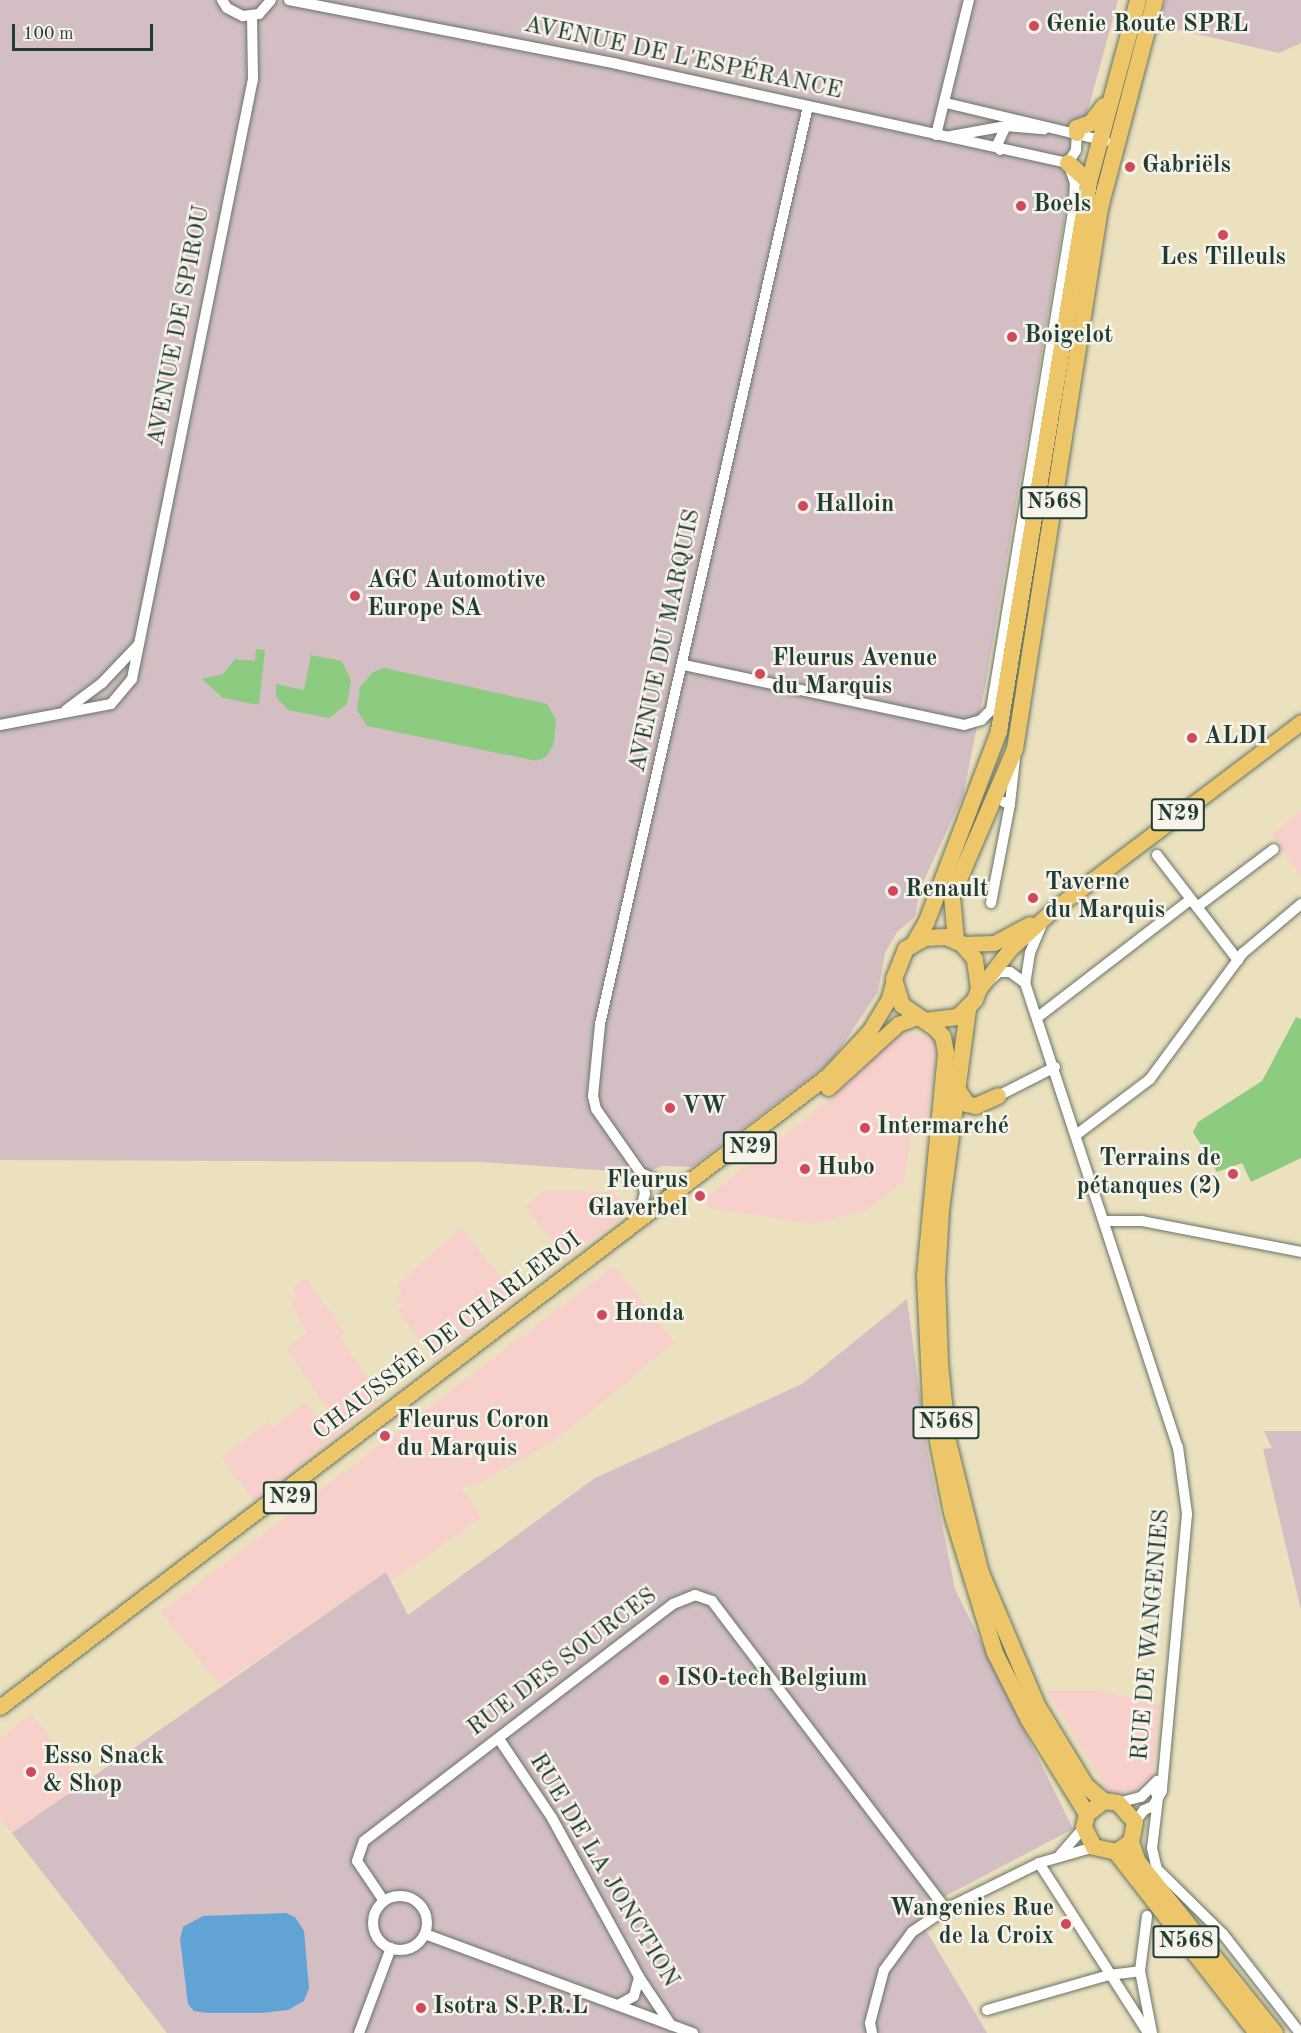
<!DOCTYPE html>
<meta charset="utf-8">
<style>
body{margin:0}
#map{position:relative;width:1301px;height:2033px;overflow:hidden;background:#ebe1bf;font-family:"Old Standard TT",serif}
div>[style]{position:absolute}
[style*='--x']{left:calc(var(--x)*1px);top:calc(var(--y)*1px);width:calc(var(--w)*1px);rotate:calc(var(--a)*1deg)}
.built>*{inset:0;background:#f7d0cc}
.industrial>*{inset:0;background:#d2bec3}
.green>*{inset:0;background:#8dcb81}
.round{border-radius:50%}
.water>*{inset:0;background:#62a3d6}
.roads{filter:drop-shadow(0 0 2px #667665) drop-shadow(0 0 2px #667665)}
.minor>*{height:10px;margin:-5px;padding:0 5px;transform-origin:5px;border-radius:5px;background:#fff}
.minor>.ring{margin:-5px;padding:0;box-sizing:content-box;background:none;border:10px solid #fff;border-radius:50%}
.primary>*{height:15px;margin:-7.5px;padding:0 7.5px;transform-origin:7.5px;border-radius:7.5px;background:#ecc669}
.trunk>*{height:16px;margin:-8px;padding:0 8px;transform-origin:8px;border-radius:8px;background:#ecc669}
.dots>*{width:16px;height:16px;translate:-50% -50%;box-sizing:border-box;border:3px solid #f7f3e8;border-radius:50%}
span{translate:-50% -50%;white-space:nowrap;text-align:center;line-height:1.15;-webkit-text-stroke:5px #f7f3e8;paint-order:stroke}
.shield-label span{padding:2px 4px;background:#f7f3e8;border:2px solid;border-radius:4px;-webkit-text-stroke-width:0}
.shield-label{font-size:22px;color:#1f3d34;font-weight:700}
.poi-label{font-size:24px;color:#1f3d34;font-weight:700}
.left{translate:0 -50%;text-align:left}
.right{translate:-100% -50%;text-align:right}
.street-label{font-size:24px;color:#1f3d34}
.scale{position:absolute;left:12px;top:24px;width:141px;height:27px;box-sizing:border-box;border:3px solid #1f3d34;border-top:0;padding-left:8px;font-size:18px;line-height:21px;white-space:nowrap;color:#1f3d34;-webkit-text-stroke:4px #f7f3e8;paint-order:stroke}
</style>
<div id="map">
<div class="built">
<i style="clip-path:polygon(1301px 810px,1301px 876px,1272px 835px)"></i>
<i style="clip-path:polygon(898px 1032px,938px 1040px,927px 1122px,911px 1135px,904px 1182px,866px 1210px,812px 1224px,707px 1207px,708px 1196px,837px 1094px)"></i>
<i style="clip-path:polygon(545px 1191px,614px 1192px,628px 1213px,566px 1259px,525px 1206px)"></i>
<i style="clip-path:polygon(462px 1228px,516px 1298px,434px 1359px,398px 1311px,409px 1302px,401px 1305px,396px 1299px,402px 1293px,397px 1285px)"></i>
<i style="clip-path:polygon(614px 1266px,675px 1342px,557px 1439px,485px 1480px,461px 1488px,481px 1518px,391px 1581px,386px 1572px,220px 1685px,161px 1612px)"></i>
<i style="clip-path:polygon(306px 1279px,345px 1332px,339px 1337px,381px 1400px,254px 1501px,221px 1458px,269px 1421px,275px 1427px,305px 1402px,317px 1417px,327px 1409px,287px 1349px,306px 1333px,290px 1301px,296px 1297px,293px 1288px)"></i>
<i style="clip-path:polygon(1047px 1691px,1101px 1691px,1160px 1705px,1153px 1779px,1134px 1796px,1109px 1793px)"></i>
<i style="clip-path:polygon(32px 1714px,82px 1783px,12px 1833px,0 1818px,0 1738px)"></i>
</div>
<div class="industrial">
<i style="clip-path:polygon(0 0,1118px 0,1074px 161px,986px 682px,963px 796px,920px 889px,915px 917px,897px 932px,885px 953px,878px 992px,831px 1062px,692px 1167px,664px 1166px,641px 1173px,482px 1162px,0 1160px)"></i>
<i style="clip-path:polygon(1166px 0,1301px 0,1301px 43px,1279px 53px,1158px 25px)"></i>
<i style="clip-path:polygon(907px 1299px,927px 1449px,955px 1589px,1073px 1829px,915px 1912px,987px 2033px,167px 2033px,12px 1833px,386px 1572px,408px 1615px,595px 1478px,802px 1384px)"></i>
<i style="clip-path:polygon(1264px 1431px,1301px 1431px,1301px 1610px,1263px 1449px,1272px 1448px)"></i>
</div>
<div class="green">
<i style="clip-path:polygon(256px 649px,265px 650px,259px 705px,223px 698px,202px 679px,223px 674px,235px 659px,255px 661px)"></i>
<i style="clip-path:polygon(311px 655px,342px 661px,351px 681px,347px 704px,329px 718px,288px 710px,276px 697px,276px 684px,304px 690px)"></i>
<i style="clip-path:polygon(384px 668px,547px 704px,556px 720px,554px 744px,547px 756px,537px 761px,367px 726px,357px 710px,360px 687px,373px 672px)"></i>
<i style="clip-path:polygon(1296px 1017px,1301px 1019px,1301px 1158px,1251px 1182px,1242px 1163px,1217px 1172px,1193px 1132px,1198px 1122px,1262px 1081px)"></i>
<i class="round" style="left:1226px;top:1167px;width:14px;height:14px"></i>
</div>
<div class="water">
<i style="clip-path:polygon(286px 1913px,295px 1917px,304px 1931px,309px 1988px,304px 2001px,288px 2010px,262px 2013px,208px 2013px,194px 2011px,188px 2004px,180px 1939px,183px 1927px,203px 1916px)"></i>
</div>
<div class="roads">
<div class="minor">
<i style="--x:222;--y:0;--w:9;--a:58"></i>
<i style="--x:227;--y:8;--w:18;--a:27"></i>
<i style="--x:243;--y:16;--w:16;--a:-7"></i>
<i style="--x:259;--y:14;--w:18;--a:-49"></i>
<i style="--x:289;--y:0;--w:334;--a:11"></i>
<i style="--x:617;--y:64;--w:462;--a:12.4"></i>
<i style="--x:946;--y:103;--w:164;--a:13.4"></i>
<i style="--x:936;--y:135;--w:139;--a:-76.3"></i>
<i style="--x:951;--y:136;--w:56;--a:-10.3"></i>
<i style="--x:1000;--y:150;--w:7;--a:-106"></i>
<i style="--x:998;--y:143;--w:19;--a:-65"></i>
<i style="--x:1006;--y:126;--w:38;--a:5"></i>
<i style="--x:1068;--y:163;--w:15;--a:-58"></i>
<i style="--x:1076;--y:150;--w:17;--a:-87"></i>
<i style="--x:684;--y:665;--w:286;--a:12.1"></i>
<i style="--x:964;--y:725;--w:18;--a:-16"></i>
<i style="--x:981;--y:720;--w:14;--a:-45"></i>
<i style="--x:991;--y:710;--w:511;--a:-80.65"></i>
<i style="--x:1074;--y:206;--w:23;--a:-88"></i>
<i style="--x:1075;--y:183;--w:18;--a:-109"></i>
<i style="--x:66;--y:710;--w:45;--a:-36.9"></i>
<i style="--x:102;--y:683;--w:54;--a:-46.5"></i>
<i style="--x:0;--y:725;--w:113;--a:-10.7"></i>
<i style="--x:111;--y:704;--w:33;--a:-50"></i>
<i style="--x:132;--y:679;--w:612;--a:-78.6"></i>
<i style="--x:253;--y:79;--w:63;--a:-90.9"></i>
<i style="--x:1004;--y:802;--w:6;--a:18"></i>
<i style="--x:1010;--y:804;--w:46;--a:-83.8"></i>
<i style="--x:1157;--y:855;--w:133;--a:52.4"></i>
<i style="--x:991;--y:903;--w:101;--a:-79.1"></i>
<i style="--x:1197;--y:907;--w:96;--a:-37"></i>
<i style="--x:1043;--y:922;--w:34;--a:113"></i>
<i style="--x:1030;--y:953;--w:30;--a:99"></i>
<i style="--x:1025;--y:983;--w:489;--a:71.8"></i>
<i style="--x:1178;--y:1447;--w:68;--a:82.3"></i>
<i style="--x:1187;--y:1514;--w:278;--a:95.2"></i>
<i style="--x:1162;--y:1791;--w:17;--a:121"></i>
<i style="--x:1153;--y:1806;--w:10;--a:156"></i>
<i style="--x:1144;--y:1810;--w:15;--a:127"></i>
<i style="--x:990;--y:980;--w:12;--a:-42"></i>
<i style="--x:999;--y:972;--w:11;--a:0"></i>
<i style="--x:1010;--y:972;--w:19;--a:36"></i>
<i style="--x:1038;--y:1017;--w:193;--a:-37.6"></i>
<i style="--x:998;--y:1096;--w:64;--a:-27"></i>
<i style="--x:1076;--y:1135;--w:93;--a:-37.1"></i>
<i style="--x:1150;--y:1079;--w:157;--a:-53.6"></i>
<i style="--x:1243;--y:953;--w:76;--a:-40.2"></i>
<i style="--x:641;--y:1173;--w:24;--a:24"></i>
<i style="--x:663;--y:1183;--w:24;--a:-5"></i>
<i style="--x:638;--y:1218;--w:25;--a:-74"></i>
<i style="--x:645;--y:1194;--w:21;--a:-101"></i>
<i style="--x:641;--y:1173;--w:78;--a:-125.1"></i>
<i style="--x:596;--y:1109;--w:13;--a:-103"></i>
<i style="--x:593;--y:1096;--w:72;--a:-84.4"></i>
<i style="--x:600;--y:1024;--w:941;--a:-77.23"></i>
<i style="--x:1104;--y:1221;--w:38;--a:0"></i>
<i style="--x:1142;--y:1221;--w:162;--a:11"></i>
<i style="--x:499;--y:1739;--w:95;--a:56.1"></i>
<i style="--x:552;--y:1818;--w:181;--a:61.3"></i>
<i style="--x:639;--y:1977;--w:58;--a:56.3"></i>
<i style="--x:1153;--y:1786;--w:13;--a:67"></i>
<i style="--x:1158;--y:1798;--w:50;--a:96.8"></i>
<i style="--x:1152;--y:1848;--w:22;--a:77"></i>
<i style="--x:1157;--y:1869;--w:93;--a:44.6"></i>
<i style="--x:1223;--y:1934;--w:125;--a:52.1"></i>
<i style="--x:1118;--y:1803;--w:24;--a:-15"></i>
<i style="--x:1141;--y:1797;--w:23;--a:-45"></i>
<i style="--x:1060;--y:1855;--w:37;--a:-49"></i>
<i style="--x:1039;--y:1863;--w:202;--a:57.3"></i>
<i class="ring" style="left:373px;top:1896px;width:44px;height:44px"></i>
<i style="--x:384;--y:1901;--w:48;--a:-124"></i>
<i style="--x:357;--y:1861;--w:21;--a:-71"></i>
<i style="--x:364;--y:1841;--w:389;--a:-37.5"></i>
<i style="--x:673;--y:1604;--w:24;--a:-22"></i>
<i style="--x:695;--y:1595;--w:18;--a:19"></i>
<i style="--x:712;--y:1601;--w:387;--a:52.8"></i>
<i style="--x:1147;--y:1916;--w:55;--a:97.3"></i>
<i style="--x:1140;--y:1971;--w:63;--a:79"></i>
<i style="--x:425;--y:1934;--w:286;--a:20.3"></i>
<i style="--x:618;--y:2005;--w:18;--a:-29"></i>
<i style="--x:634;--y:1996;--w:20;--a:-75"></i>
<i style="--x:987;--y:2010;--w:127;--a:-16"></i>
<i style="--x:1109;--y:1975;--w:31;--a:-7"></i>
<i style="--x:359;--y:2033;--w:91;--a:-69.4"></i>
<i style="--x:872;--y:2033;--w:10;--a:-101"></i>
<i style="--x:870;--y:2023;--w:55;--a:-75.2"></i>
<i style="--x:884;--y:1970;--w:47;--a:-53.6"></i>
<i style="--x:912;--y:1932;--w:41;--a:-34.1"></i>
<i style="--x:946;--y:1909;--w:104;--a:-26.3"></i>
<i style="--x:1039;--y:1863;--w:57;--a:-16.2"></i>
</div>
<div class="primary">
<i style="--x:962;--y:944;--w:32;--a:-2"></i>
<i style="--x:994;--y:943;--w:40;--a:-28"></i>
<i style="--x:979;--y:989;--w:51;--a:-52.2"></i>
<i style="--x:1010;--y:949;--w:59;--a:-42.3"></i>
<i style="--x:1054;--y:909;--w:310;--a:-37.1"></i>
<i style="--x:828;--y:1088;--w:95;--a:-42.4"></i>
<i style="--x:898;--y:1024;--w:20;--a:-20"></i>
<i style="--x:0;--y:1707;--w:1040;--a:-37.34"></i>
<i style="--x:827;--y:1076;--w:63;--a:-46.9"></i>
<i style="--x:870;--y:1030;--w:37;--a:-59"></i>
<i style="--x:889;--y:998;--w:20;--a:-75"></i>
</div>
<div class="trunk">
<i style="--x:1077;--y:133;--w:5;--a:-90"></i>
<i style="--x:1077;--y:128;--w:15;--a:-20"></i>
<i style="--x:1091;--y:123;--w:21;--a:-53"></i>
<i style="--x:1068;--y:163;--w:28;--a:42"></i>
<i style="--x:956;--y:940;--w:44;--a:-95.2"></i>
<i style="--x:952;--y:896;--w:160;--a:-66.8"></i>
<i style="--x:1015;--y:749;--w:548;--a:-81.07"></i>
<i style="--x:1100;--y:208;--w:215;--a:-75.2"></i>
<i style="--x:915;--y:942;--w:24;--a:-60"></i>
<i style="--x:927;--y:921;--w:203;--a:-69.2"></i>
<i style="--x:999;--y:731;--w:556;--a:-80.69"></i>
<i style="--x:1089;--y:182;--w:188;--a:-74.9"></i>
<i style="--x:968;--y:1010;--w:203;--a:97.7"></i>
<i style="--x:941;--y:1211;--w:67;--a:93.4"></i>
<i style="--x:937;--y:1278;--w:86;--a:88"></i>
<i style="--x:940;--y:1364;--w:78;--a:84.1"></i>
<i style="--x:948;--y:1442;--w:135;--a:75.9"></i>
<i style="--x:981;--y:1573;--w:146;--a:67"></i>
<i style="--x:1038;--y:1707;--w:92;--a:58.7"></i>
<i style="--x:1086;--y:1786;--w:23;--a:40"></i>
<i style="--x:1104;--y:1801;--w:14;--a:8"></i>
<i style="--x:1118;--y:1803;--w:25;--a:48"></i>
<i style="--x:1135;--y:1822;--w:20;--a:101"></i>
<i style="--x:1131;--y:1842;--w:18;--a:146"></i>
<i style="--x:1116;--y:1852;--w:23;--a:-167"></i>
<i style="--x:1094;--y:1847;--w:22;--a:-117"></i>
<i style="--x:1084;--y:1827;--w:13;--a:-77"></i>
<i style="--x:1087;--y:1814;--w:21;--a:-37"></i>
<i style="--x:925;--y:1021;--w:33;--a:-7"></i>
<i style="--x:958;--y:1017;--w:24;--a:-45"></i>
<i style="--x:975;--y:1000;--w:12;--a:-70"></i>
<i style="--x:979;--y:989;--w:30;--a:-98"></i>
<i style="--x:975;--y:959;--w:20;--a:-131"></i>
<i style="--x:962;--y:944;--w:17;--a:-156"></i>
<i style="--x:946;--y:937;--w:21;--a:177"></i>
<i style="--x:925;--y:938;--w:22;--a:150"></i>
<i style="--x:906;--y:949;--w:32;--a:112"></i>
<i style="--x:894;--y:979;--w:27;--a:73"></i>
<i style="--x:902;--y:1005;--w:40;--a:34.9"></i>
<i style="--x:935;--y:1028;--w:12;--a:48"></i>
<i style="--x:943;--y:1037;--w:16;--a:79"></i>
<i style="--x:946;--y:1053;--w:225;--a:95.4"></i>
<i style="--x:925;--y:1277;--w:129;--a:87.3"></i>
<i style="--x:931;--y:1406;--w:109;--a:78.9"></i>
<i style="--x:952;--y:1513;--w:146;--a:72.9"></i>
<i style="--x:995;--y:1653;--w:75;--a:63.1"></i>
<i style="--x:1029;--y:1720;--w:110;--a:58.3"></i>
<i style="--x:958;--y:1090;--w:17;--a:57"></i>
<i style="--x:967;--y:1104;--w:9;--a:13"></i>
<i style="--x:976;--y:1106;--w:24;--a:-24"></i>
<i style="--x:1131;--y:1842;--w:21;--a:71"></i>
<i style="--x:1138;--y:1862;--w:219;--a:51.3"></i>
<i style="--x:1116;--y:1852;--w:229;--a:52.1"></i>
</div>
</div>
<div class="dots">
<i style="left:1034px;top:26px;background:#d1495b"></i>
<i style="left:1130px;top:167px;background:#d1495b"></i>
<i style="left:1021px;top:206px;background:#d1495b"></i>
<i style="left:1223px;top:235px;background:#d1495b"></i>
<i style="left:1012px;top:337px;background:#d1495b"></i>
<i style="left:803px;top:506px;background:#d1495b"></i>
<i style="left:355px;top:596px;background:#d1495b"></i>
<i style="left:760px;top:674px;background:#d1495b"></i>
<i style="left:1192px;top:738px;background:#d1495b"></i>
<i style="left:893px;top:891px;background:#d1495b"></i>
<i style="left:1033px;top:898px;background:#d1495b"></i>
<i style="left:670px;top:1108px;background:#d1495b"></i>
<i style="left:865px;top:1128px;background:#d1495b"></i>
<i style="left:805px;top:1169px;background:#d1495b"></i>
<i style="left:1233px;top:1174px;background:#d1495b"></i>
<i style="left:700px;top:1196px;background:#d1495b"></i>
<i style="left:602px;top:1315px;background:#d1495b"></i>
<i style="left:385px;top:1436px;background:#d1495b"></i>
<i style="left:664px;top:1680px;background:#d1495b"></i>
<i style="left:31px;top:1772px;background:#d1495b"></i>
<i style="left:1066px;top:1924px;background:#d1495b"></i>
<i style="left:421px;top:2008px;background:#d1495b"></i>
</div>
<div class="shield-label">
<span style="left:1054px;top:503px">N568</span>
<span style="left:1178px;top:815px">N29</span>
<span style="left:750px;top:1148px">N29</span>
<span style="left:946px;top:1423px">N568</span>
<span style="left:290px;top:1498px">N29</span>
<span style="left:1186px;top:1942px">N568</span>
</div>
<div class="poi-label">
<span class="left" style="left:1046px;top:26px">Genie Route SPRL</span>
<span class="left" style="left:1142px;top:167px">Gabriëls</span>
<span class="left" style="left:1033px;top:206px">Boels</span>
<span style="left:1223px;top:259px">Les Tilleuls</span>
<span class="left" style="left:1024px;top:337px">Boigelot</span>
<span class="left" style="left:815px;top:506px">Halloin</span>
<span class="left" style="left:367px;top:596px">AGC Automotive<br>Europe SA</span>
<span class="left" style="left:772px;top:674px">Fleurus Avenue<br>du Marquis</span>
<span class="left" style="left:1204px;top:738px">ALDI</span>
<span class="left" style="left:1045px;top:898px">Taverne<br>du Marquis</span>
<span class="left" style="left:905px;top:891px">Renault</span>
<span class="left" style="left:682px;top:1108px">VW</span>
<span class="left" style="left:877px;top:1128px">Intermarché</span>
<span class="right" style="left:1221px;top:1174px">Terrains de<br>pétanques (2)</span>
<span class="left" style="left:817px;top:1169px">Hubo</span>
<span class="right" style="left:688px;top:1196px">Fleurus<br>Glaverbel</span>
<span class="left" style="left:614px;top:1315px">Honda</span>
<span class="left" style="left:397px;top:1436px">Fleurus Coron<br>du Marquis</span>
<span class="left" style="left:676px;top:1680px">ISO-tech Belgium</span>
<span class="left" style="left:43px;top:1772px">Esso Snack<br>&amp; Shop</span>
<span class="right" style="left:1054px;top:1924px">Wangenies Rue<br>de la Croix</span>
<span class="left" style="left:433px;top:2008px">Isotra S.P.R.L</span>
</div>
<div class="street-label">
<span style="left:683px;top:59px;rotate:12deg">AVENUE DE L'ESPÉRANCE</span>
<span style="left:180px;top:326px;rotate:-79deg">AVENUE DE SPIROU</span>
<span style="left:666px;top:641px;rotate:-78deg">AVENUE DU MARQUIS</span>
<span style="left:448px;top:1337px;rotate:-37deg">CHAUSSÉE DE CHARLEROI</span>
<span style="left:1152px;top:1635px;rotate:-85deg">RUE DE WANGENIES</span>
<span style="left:563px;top:1663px;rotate:-37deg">RUE DES SOURCES</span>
<span style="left:603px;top:1871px;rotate:59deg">RUE DE LA JONCTION</span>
</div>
<div class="scale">100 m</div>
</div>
